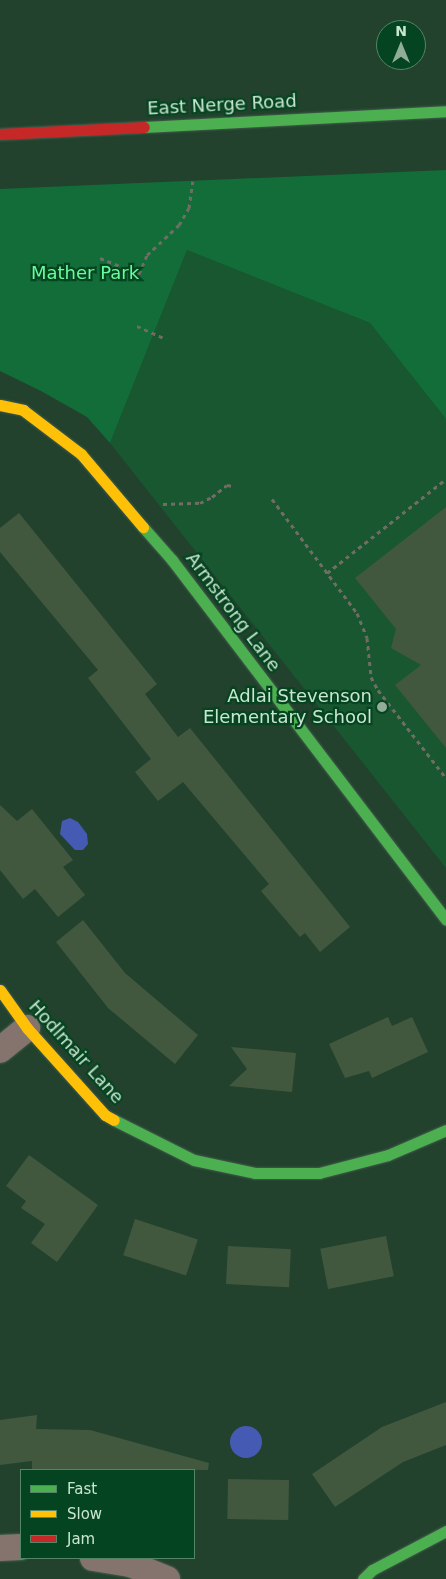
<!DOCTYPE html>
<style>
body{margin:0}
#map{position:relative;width:446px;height:1579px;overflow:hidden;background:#22422e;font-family:"DejaVu Sans",sans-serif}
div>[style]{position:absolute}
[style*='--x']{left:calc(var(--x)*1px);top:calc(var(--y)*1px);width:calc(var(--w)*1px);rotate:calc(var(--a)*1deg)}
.built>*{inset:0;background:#185730}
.green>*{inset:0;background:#126d39}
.water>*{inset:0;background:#455ab2}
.round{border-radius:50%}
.building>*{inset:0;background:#41583f;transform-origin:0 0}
.path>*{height:3px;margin-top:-1.5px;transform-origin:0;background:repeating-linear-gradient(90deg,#706d64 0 4px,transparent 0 8px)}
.roads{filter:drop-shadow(0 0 1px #435d4c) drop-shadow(0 0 1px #435d4c)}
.street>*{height:26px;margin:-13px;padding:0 13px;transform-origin:13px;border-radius:13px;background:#85746d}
.fast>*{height:11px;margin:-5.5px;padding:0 5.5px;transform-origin:5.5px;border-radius:5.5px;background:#4caf50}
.slow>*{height:11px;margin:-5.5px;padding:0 5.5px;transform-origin:5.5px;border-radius:5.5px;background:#ffc107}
.jam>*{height:11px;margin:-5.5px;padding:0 5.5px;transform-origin:5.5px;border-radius:5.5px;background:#c62828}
.dots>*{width:14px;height:14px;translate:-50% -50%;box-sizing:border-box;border:2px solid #054420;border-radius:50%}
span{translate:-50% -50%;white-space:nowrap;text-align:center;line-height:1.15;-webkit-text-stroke:4.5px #054420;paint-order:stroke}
.street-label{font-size:18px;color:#c9e6cf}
.park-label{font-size:18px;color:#68fd9c}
.poi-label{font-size:18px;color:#c9e6cf}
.right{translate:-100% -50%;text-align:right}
.legend{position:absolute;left:20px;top:1469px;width:175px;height:90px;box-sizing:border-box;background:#054420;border:1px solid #538566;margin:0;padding:6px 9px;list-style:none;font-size:15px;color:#c9e6cf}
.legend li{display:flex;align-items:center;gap:10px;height:25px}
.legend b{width:25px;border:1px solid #538566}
.north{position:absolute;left:376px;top:20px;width:50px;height:50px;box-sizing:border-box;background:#054420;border:1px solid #538566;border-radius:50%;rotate:0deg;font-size:14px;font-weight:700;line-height:20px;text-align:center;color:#c9e6cf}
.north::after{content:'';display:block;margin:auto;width:18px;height:22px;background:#8fad97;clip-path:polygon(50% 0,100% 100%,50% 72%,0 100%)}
</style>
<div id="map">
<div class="built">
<i style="clip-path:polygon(187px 250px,370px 323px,446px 419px,446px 868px,110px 443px)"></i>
</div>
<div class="green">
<i style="clip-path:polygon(446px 170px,446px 419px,370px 323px,187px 250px,110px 443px,87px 417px,41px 391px,0 371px,0 189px)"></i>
</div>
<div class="water">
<i style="clip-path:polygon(70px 818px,78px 822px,87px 834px,88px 844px,83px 850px,75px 850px,60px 834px,62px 821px)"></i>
<i class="round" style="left:230px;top:1426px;width:32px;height:32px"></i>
</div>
<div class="building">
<i style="clip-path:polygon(446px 507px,446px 748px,395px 685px,421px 665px,391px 648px,396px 629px,355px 578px)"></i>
<i style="clip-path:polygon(19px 513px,157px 684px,145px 694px,178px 737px,190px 728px,350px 927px,320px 952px,305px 933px,300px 937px,261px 891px,269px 884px,183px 782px,158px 801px,135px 772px,151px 759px,88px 678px,98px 670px,0 552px,0 528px)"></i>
<i style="clip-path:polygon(0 805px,17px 821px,32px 809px,73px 860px,63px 867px,85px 895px,58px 917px,35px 889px,23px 899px,0 870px)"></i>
<i style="clip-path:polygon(83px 920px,125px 973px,198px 1035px,175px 1064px,108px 1008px,56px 942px)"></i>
<i style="clip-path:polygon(388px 1017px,392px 1026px,412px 1017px,428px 1052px,372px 1078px,369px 1071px,345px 1078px,329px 1044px)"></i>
<i style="clip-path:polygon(231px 1047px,296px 1053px,292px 1092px,229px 1086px,247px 1069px)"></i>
<i style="clip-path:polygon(29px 1155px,98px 1205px,57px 1262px,31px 1243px,45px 1224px,21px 1208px,26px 1201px,6px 1186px)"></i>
<i style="left:135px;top:1219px;width:66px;height:38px;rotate:18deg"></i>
<i style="left:386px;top:1236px;width:41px;height:67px;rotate:79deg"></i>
<i style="left:228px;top:1246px;width:63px;height:38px;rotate:3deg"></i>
<i style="clip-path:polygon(446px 1402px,446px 1445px,403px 1462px,335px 1507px,312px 1474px,382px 1427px)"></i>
<i style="clip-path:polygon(37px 1415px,36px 1429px,90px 1430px,209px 1463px,208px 1470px,32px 1469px,32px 1461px,0 1465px,0 1420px)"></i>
<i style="left:228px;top:1479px;width:61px;height:40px;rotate:1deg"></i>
</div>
<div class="path">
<i style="--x:100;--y:258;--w:42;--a:22.3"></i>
<i style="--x:139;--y:274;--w:21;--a:-67"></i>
<i style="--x:147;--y:255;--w:44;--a:-43.2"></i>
<i style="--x:179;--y:225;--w:20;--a:-60"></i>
<i style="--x:189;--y:208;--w:27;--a:-82"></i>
<i style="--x:137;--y:326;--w:32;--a:24"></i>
<i style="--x:272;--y:499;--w:142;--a:53.3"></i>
<i style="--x:357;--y:613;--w:27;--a:68"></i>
<i style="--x:367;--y:638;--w:39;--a:84"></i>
<i style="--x:371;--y:677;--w:15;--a:62"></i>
<i style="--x:378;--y:690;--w:111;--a:52.3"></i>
<i style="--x:163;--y:504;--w:37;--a:-2"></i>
<i style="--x:200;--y:503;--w:13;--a:-27"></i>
<i style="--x:212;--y:497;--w:19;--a:-39"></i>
<i style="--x:227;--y:485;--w:7;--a:8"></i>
<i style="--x:327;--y:573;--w:152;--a:-38.3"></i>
</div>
<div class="roads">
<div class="street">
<i style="--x:0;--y:1050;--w:35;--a:-39"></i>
<i style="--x:0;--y:1548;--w:21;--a:-3"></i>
<i style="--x:93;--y:1558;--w:37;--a:9"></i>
<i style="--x:130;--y:1564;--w:40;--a:22"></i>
</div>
<div class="fast">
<i style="--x:144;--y:127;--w:302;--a:-3"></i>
<i style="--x:143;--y:527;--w:44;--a:48.7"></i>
<i style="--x:172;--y:560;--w:452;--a:52.7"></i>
<i style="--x:114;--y:1120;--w:89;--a:26.6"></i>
<i style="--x:194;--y:1160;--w:62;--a:12"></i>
<i style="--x:255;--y:1173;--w:64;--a:0"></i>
<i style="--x:319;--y:1173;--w:71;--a:-14.6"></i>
<i style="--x:388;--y:1155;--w:63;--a:-23.3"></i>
<i style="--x:363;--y:1579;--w:13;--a:-45"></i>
<i style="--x:372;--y:1570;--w:84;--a:-27.8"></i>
</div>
<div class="slow">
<i style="--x:0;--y:405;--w:24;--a:12"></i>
<i style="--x:23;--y:410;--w:73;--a:37.2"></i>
<i style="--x:81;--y:454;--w:96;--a:49.7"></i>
<i style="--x:0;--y:990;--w:47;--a:54.6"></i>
<i style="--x:27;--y:1028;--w:117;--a:48.1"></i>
<i style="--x:105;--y:1115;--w:10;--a:29"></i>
</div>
<div class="jam">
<i style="--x:0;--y:134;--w:144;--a:-2.8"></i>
</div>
</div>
<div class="dots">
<i style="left:382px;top:707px;background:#8fad97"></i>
</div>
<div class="street-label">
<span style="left:222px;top:105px;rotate:-3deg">East Nerge Road</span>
<span style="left:233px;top:612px;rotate:53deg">Armstrong Lane</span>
<span style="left:76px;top:1052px;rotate:48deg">Hodlmair Lane</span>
</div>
<div class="park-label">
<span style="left:85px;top:273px">Mather Park</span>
</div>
<div class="poi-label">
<span class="right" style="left:372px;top:707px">Adlai Stevenson<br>Elementary School</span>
</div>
<ul class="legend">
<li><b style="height:6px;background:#4caf50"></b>Fast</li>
<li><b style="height:6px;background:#ffc107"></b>Slow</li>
<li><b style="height:6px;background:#c62828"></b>Jam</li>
</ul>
<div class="north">N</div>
</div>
